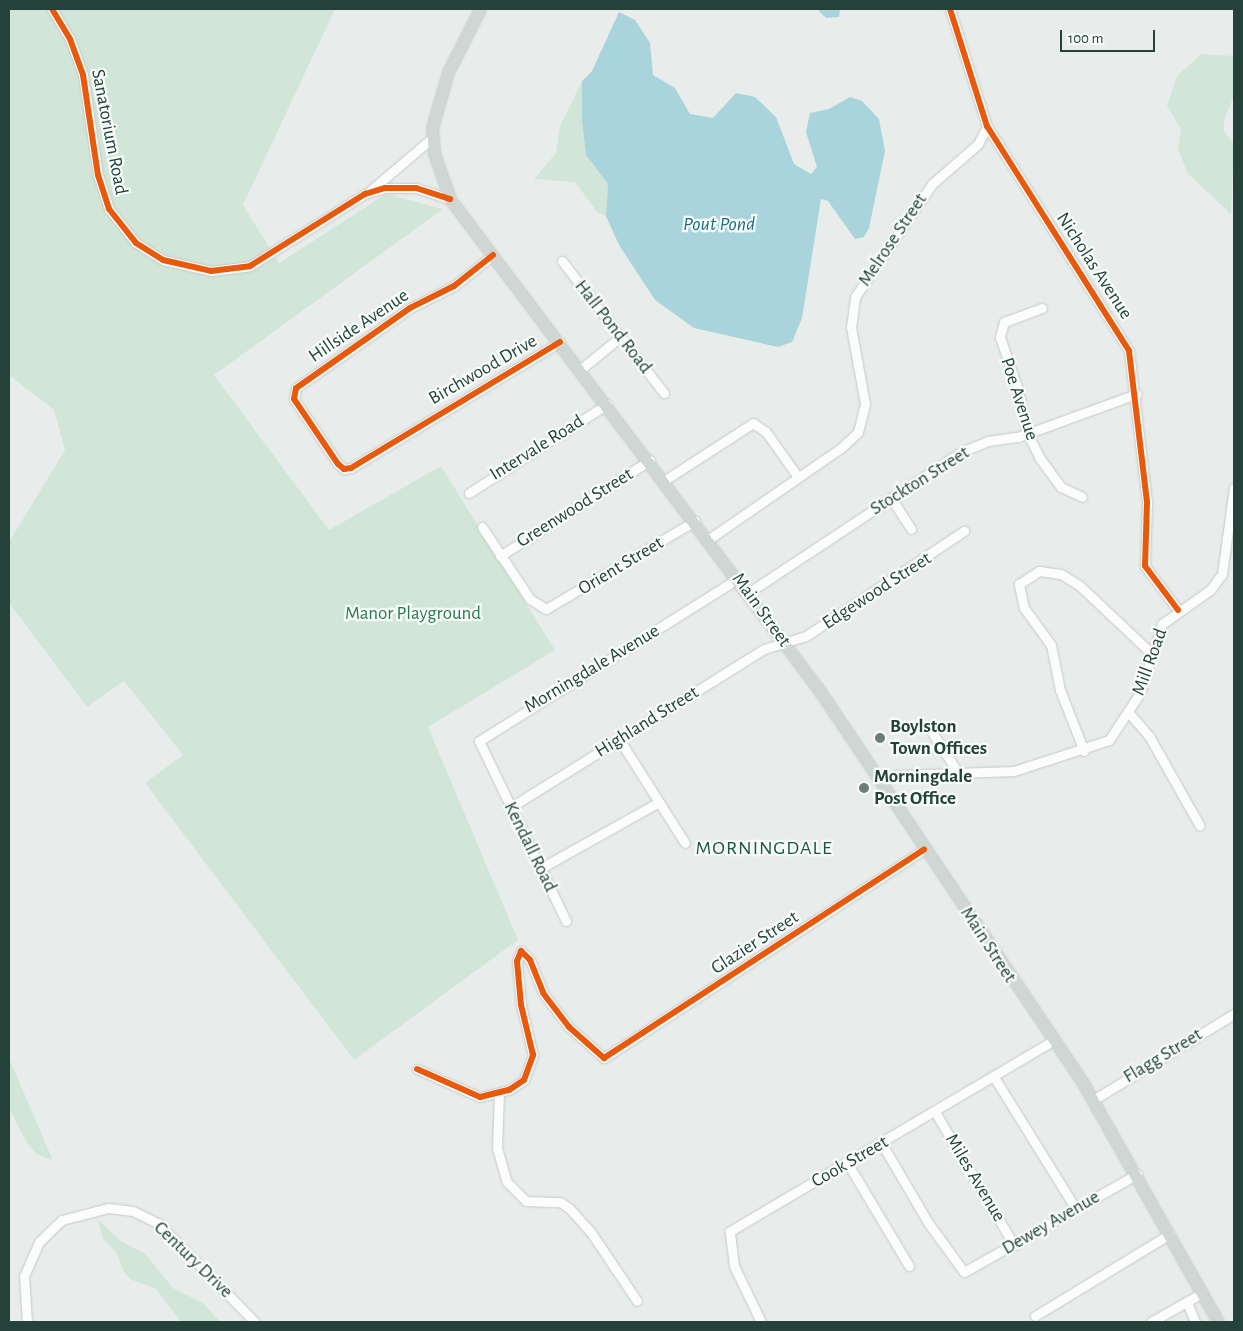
<!DOCTYPE html>
<style>
body{margin:0}
#map{position:relative;width:1243px;height:1331px;overflow:hidden;background:#e8edeb;font-family:"Alegreya Sans",sans-serif}
div>[style]{position:absolute}
[style*='--x']{left:calc(var(--x)*1px);top:calc(var(--y)*1px);width:calc(var(--w)*1px);rotate:calc(var(--a)*1deg)}
.green>*{inset:0;background:#d1e6d8}
.water>*{inset:0;background:#a9d4db}
.roads{filter:drop-shadow(0 0 1px #c5cac8) drop-shadow(0 0 1px #c5cac8)}
.minor>*{height:9px;margin:-4.5px;padding:0 4.5px;transform-origin:4.5px;border-radius:4.5px;background:#fcfcfc}
.major>*{height:11px;margin:-5.5px;padding:0 5.5px;transform-origin:5.5px;border-radius:5.5px;background:#cfd7d5}
.cycleway>*{height:6px;margin:-3px;padding:0 3px;transform-origin:3px;border-radius:3px;background:#e8590c}
.dots>*{width:14px;height:14px;translate:-50% -50%;box-sizing:border-box;border:2px solid #f7fbf9;border-radius:50%}
span{translate:-50% -50%;white-space:nowrap;text-align:center;line-height:1.15;-webkit-text-stroke:4.5px #f7fbf9;paint-order:stroke}
.street-label{font-size:19px;color:#24423a}
.park-label{font-size:19px;color:#2d7a4b}
.poi-label{font-size:19px;color:#24423a;font-weight:700}
.left{translate:0 -50%;text-align:left}
.water-label{font-size:20px;color:#1c6f80;font-style:italic}
.neighbourhood-label{font-size:20px;color:#1f5548;letter-spacing:1px}
.frame{position:absolute;inset:0;border:10px solid #24423a;pointer-events:none}
.scale{position:absolute;left:1060px;top:30px;width:95px;height:22px;box-sizing:border-box;border:2px solid #24423a;border-top:0;padding-left:6px;font-size:15px;line-height:18px;white-space:nowrap;color:#24423a;-webkit-text-stroke:4px #f7fbf9;paint-order:stroke}
</style>
<div id="map">
<div class="green">
<i style="clip-path:polygon(9px 9px,335px 9px,243px 205px,279px 263px,386px 194px,443px 209px,214px 375px,329px 530px,441px 466px,555px 650px,428px 727px,518px 940px,354px 1060px,145px 783px,183px 755px,124px 681px,87px 707px,9px 603px,9px 542px,65px 450px,54px 410px,9px 375px)"></i>
<i style="clip-path:polygon(1201px 54px,1234px 56px,1234px 96px,1224px 120px,1224px 131px,1234px 144px,1231px 214px,1188px 174px,1178px 149px,1181px 129px,1167px 106px,1177px 76px)"></i>
<i style="clip-path:polygon(582px 81px,586px 155px,608px 184px,606px 216px,597px 212px,575px 182px,534px 179px,556px 153px,560px 126px)"></i>
<i style="clip-path:polygon(9px 1058px,51px 1156px,52px 1160px,36px 1154px,27px 1143px,9px 1108px)"></i>
<i style="clip-path:polygon(98px 1220px,121px 1241px,145px 1254px,173px 1288px,203px 1303px,220px 1322px,181px 1322px,156px 1289px,130px 1279px,123px 1271px,117px 1253px,103px 1239px)"></i>
</div>
<div class="water">
<i style="clip-path:polygon(817px 9px,840px 9px,839px 17px,826px 18px)"></i>
<i style="clip-path:polygon(619px 12px,635px 20px,650px 43px,653px 75px,675px 88px,690px 114px,713px 118px,736px 93px,755px 97px,776px 117px,794px 164px,811px 174px,817px 167px,806px 132px,810px 113px,829px 109px,850px 97px,862px 101px,879px 119px,885px 151px,869px 228px,864px 237px,855px 239px,828px 201px,821px 199px,802px 318px,792px 342px,778px 347px,694px 328px,655px 300px,619px 245px,606px 216px,608px 184px,586px 155px,582px 119px,582px 81px,592px 71px)"></i>
</div>
<div class="roads">
<div class="minor">
<i style="--x:52;--y:9;--w:35;--a:59"></i>
<i style="--x:70;--y:39;--w:38;--a:70"></i>
<i style="--x:83;--y:75;--w:101;--a:81.5"></i>
<i style="--x:98;--y:175;--w:36;--a:72"></i>
<i style="--x:109;--y:209;--w:43;--a:51.5"></i>
<i style="--x:136;--y:243;--w:32;--a:32"></i>
<i style="--x:163;--y:260;--w:49;--a:12.9"></i>
<i style="--x:211;--y:271;--w:39;--a:-7"></i>
<i style="--x:250;--y:266;--w:136;--a:-32.1"></i>
<i style="--x:365;--y:194;--w:21;--a:-17"></i>
<i style="--x:385;--y:188;--w:31;--a:0"></i>
<i style="--x:416;--y:188;--w:36;--a:18"></i>
<i style="--x:950;--y:9;--w:123;--a:72.5"></i>
<i style="--x:987;--y:126;--w:266;--a:57.7"></i>
<i style="--x:1129;--y:351;--w:152;--a:83.2"></i>
<i style="--x:1147;--y:502;--w:64;--a:91.8"></i>
<i style="--x:1145;--y:566;--w:55;--a:53.1"></i>
<i style="--x:371;--y:190;--w:80;--a:-40.4"></i>
<i style="--x:493;--y:255;--w:50;--a:141.5"></i>
<i style="--x:454;--y:286;--w:49;--a:153.4"></i>
<i style="--x:410;--y:308;--w:139;--a:144.9"></i>
<i style="--x:296;--y:388;--w:11;--a:100"></i>
<i style="--x:294;--y:399;--w:78;--a:55.9"></i>
<i style="--x:338;--y:464;--w:8;--a:40"></i>
<i style="--x:344;--y:469;--w:7;--a:-8"></i>
<i style="--x:351;--y:468;--w:244;--a:-31.1"></i>
<i style="--x:562;--y:261;--w:167;--a:52.3"></i>
<i style="--x:1042;--y:308;--w:40;--a:159.8"></i>
<i style="--x:1004;--y:322;--w:16;--a:105"></i>
<i style="--x:1000;--y:337;--w:56;--a:71.2"></i>
<i style="--x:1018;--y:390;--w:44;--a:78.2"></i>
<i style="--x:1027;--y:433;--w:27;--a:63"></i>
<i style="--x:1039;--y:457;--w:37;--a:54"></i>
<i style="--x:1061;--y:487;--w:23;--a:25"></i>
<i style="--x:581;--y:369;--w:49;--a:-39.2"></i>
<i style="--x:665;--y:480;--w:105;--a:-32.9"></i>
<i style="--x:753;--y:423;--w:16;--a:35"></i>
<i style="--x:766;--y:432;--w:55;--a:54.6"></i>
<i style="--x:469;--y:493;--w:164;--a:-32.8"></i>
<i style="--x:891;--y:498;--w:37;--a:57"></i>
<i style="--x:482;--y:527;--w:87;--a:56.3"></i>
<i style="--x:530;--y:599;--w:19;--a:32"></i>
<i style="--x:546;--y:609;--w:173;--a:-30.6"></i>
<i style="--x:709;--y:539;--w:160;--a:-34.6"></i>
<i style="--x:841;--y:448;--w:23;--a:-43"></i>
<i style="--x:858;--y:432;--w:29;--a:-76"></i>
<i style="--x:865;--y:404;--w:78;--a:-100.3"></i>
<i style="--x:851;--y:327;--w:30;--a:-82"></i>
<i style="--x:855;--y:297;--w:137;--a:-55.7"></i>
<i style="--x:932;--y:184;--w:61;--a:-41"></i>
<i style="--x:978;--y:144;--w:20;--a:-63"></i>
<i style="--x:500;--y:556;--w:178;--a:-32.6"></i>
<i style="--x:748;--y:593;--w:255;--a:-33.5"></i>
<i style="--x:961;--y:452;--w:29;--a:-22"></i>
<i style="--x:988;--y:441;--w:30;--a:-8"></i>
<i style="--x:1018;--y:437;--w:126;--a:-20"></i>
<i style="--x:1129;--y:713;--w:30;--a:49"></i>
<i style="--x:1149;--y:736;--w:103;--a:60.5"></i>
<i style="--x:928;--y:726;--w:56;--a:57.4"></i>
<i style="--x:619;--y:739;--w:123;--a:57.6"></i>
<i style="--x:1084;--y:751;--w:66;--a:-111.5"></i>
<i style="--x:1060;--y:690;--w:46;--a:-101.3"></i>
<i style="--x:1051;--y:645;--w:46;--a:-126.1"></i>
<i style="--x:1024;--y:608;--w:25;--a:-102"></i>
<i style="--x:1019;--y:584;--w:24;--a:-33"></i>
<i style="--x:1039;--y:571;--w:22;--a:8"></i>
<i style="--x:1061;--y:574;--w:22;--a:32"></i>
<i style="--x:1080;--y:586;--w:98;--a:43.3"></i>
<i style="--x:879;--y:781;--w:20;--a:-18"></i>
<i style="--x:898;--y:775;--w:116;--a:-2"></i>
<i style="--x:1014;--y:771;--w:100;--a:-18.1"></i>
<i style="--x:1109;--y:740;--w:56;--a:-56.6"></i>
<i style="--x:1140;--y:693;--w:72;--a:-72.3"></i>
<i style="--x:1162;--y:624;--w:59;--a:-35.3"></i>
<i style="--x:1210;--y:590;--w:20;--a:-53"></i>
<i style="--x:1222;--y:574;--w:87;--a:-82.1"></i>
<i style="--x:511;--y:807;--w:298;--a:-32"></i>
<i style="--x:764;--y:649;--w:44;--a:-17.2"></i>
<i style="--x:806;--y:636;--w:190;--a:-33.6"></i>
<i style="--x:541;--y:868;--w:135;--a:-29.2"></i>
<i style="--x:566;--y:921;--w:200;--a:-115.8"></i>
<i style="--x:479;--y:741;--w:305;--a:-32.1"></i>
<i style="--x:417;--y:1069;--w:69;--a:24"></i>
<i style="--x:480;--y:1097;--w:30;--a:-14"></i>
<i style="--x:509;--y:1090;--w:18;--a:-34"></i>
<i style="--x:524;--y:1080;--w:27;--a:-70"></i>
<i style="--x:533;--y:1055;--w:51;--a:-103.5"></i>
<i style="--x:521;--y:1005;--w:44;--a:-95.2"></i>
<i style="--x:517;--y:961;--w:11;--a:-68"></i>
<i style="--x:521;--y:951;--w:13;--a:45"></i>
<i style="--x:530;--y:960;--w:35;--a:68"></i>
<i style="--x:543;--y:993;--w:43;--a:52.6"></i>
<i style="--x:569;--y:1027;--w:47;--a:41.5"></i>
<i style="--x:604;--y:1058;--w:382;--a:-33.1"></i>
<i style="--x:994;--y:1077;--w:155;--a:58.2"></i>
<i style="--x:499;--y:1093;--w:55;--a:92.1"></i>
<i style="--x:497;--y:1148;--w:35;--a:74"></i>
<i style="--x:507;--y:1182;--w:27;--a:45"></i>
<i style="--x:526;--y:1201;--w:34;--a:2"></i>
<i style="--x:560;--y:1202;--w:11;--a:34"></i>
<i style="--x:569;--y:1208;--w:31;--a:48"></i>
<i style="--x:590;--y:1231;--w:84;--a:56.1"></i>
<i style="--x:1093;--y:1100;--w:165;--a:-31.4"></i>
<i style="--x:935;--y:1112;--w:155;--a:59.3"></i>
<i style="--x:882;--y:1144;--w:93;--a:59.6"></i>
<i style="--x:929;--y:1224;--w:59;--a:53.9"></i>
<i style="--x:964;--y:1272;--w:199;--a:-29.5"></i>
<i style="--x:848;--y:1164;--w:119;--a:59.1"></i>
<i style="--x:1187;--y:1302;--w:22;--a:68"></i>
<i style="--x:1035;--y:1316;--w:158;--a:-31.3"></i>
<i style="--x:27;--y:1322;--w:46;--a:-93.7"></i>
<i style="--x:24;--y:1276;--w:37;--a:-66"></i>
<i style="--x:39;--y:1242;--w:32;--a:-44"></i>
<i style="--x:62;--y:1220;--w:48;--a:-14.6"></i>
<i style="--x:108;--y:1208;--w:25;--a:7"></i>
<i style="--x:133;--y:1211;--w:28;--a:26"></i>
<i style="--x:158;--y:1223;--w:139;--a:45.6"></i>
<i style="--x:761;--y:1322;--w:62;--a:-115.7"></i>
<i style="--x:734;--y:1266;--w:35;--a:-97"></i>
<i style="--x:730;--y:1231;--w:375;--a:-30.5"></i>
<i style="--x:1151;--y:1322;--w:59;--a:-29.6"></i>
</div>
<div class="major">
<i style="--x:480;--y:9;--w:71;--a:116.9"></i>
<i style="--x:448;--y:72;--w:58;--a:105.9"></i>
<i style="--x:432;--y:128;--w:25;--a:85"></i>
<i style="--x:434;--y:153;--w:49;--a:70.8"></i>
<i style="--x:450;--y:199;--w:614;--a:53.07"></i>
<i style="--x:819;--y:690;--w:476;--a:56.1"></i>
<i style="--x:1084;--y:1085;--w:272;--a:60.5"></i>
</div>
</div>
<div class="cycleway">
<i style="--x:52;--y:9;--w:35;--a:59"></i>
<i style="--x:70;--y:39;--w:38;--a:70"></i>
<i style="--x:83;--y:75;--w:101;--a:81.5"></i>
<i style="--x:98;--y:175;--w:36;--a:72"></i>
<i style="--x:109;--y:209;--w:43;--a:51.5"></i>
<i style="--x:136;--y:243;--w:32;--a:32"></i>
<i style="--x:163;--y:260;--w:49;--a:12.9"></i>
<i style="--x:211;--y:271;--w:39;--a:-7"></i>
<i style="--x:250;--y:266;--w:136;--a:-32.1"></i>
<i style="--x:365;--y:194;--w:21;--a:-17"></i>
<i style="--x:385;--y:188;--w:31;--a:0"></i>
<i style="--x:416;--y:188;--w:36;--a:18"></i>
<i style="--x:950;--y:9;--w:123;--a:72.5"></i>
<i style="--x:987;--y:126;--w:266;--a:57.7"></i>
<i style="--x:1129;--y:351;--w:152;--a:83.2"></i>
<i style="--x:1147;--y:502;--w:64;--a:91.8"></i>
<i style="--x:1145;--y:566;--w:55;--a:53.1"></i>
<i style="--x:493;--y:255;--w:50;--a:141.5"></i>
<i style="--x:454;--y:286;--w:49;--a:153.4"></i>
<i style="--x:410;--y:308;--w:139;--a:144.9"></i>
<i style="--x:296;--y:388;--w:11;--a:100"></i>
<i style="--x:294;--y:399;--w:78;--a:55.9"></i>
<i style="--x:338;--y:464;--w:8;--a:40"></i>
<i style="--x:344;--y:469;--w:7;--a:-8"></i>
<i style="--x:351;--y:468;--w:244;--a:-31.1"></i>
<i style="--x:417;--y:1069;--w:69;--a:24"></i>
<i style="--x:480;--y:1097;--w:30;--a:-14"></i>
<i style="--x:509;--y:1090;--w:18;--a:-34"></i>
<i style="--x:524;--y:1080;--w:27;--a:-70"></i>
<i style="--x:533;--y:1055;--w:51;--a:-103.5"></i>
<i style="--x:521;--y:1005;--w:44;--a:-95.2"></i>
<i style="--x:517;--y:961;--w:11;--a:-68"></i>
<i style="--x:521;--y:951;--w:13;--a:45"></i>
<i style="--x:530;--y:960;--w:35;--a:68"></i>
<i style="--x:543;--y:993;--w:43;--a:52.6"></i>
<i style="--x:569;--y:1027;--w:47;--a:41.5"></i>
<i style="--x:604;--y:1058;--w:382;--a:-33.1"></i>
</div>
<div class="dots">
<i style="left:880px;top:738px;background:#697e78"></i>
<i style="left:864px;top:788px;background:#697e78"></i>
</div>
<div class="street-label">
<span style="left:109px;top:132px;rotate:79deg">Sanatorium Road</span>
<span style="left:893px;top:240px;rotate:-56deg">Melrose Street</span>
<span style="left:1094px;top:266px;rotate:57deg">Nicholas Avenue</span>
<span style="left:359px;top:326px;rotate:-34deg">Hillside Avenue</span>
<span style="left:613px;top:327px;rotate:52deg">Hall Pond Road</span>
<span style="left:483px;top:370px;rotate:-30deg">Birchwood Drive</span>
<span style="left:1019px;top:399px;rotate:72deg">Poe Avenue</span>
<span style="left:537px;top:448px;rotate:-32deg">Intervale Road</span>
<span style="left:920px;top:481px;rotate:-32deg">Stockton Street</span>
<span style="left:575px;top:508px;rotate:-32deg">Greenwood Street</span>
<span style="left:621px;top:566px;rotate:-31deg">Orient Street</span>
<span style="left:877px;top:591px;rotate:-33deg">Edgewood Street</span>
<span style="left:761px;top:610px;rotate:54deg">Main Street</span>
<span style="left:1150px;top:662px;rotate:-70deg">Mill Road</span>
<span style="left:592px;top:669px;rotate:-31deg">Morningdale Avenue</span>
<span style="left:647px;top:722px;rotate:-32deg">Highland Street</span>
<span style="left:530px;top:847px;rotate:64deg">Kendall Road</span>
<span style="left:755px;top:943px;rotate:-33deg">Glazier Street</span>
<span style="left:988px;top:945px;rotate:57deg">Main Street</span>
<span style="left:1163px;top:1056px;rotate:-31deg">Flagg Street</span>
<span style="left:850px;top:1162px;rotate:-30deg">Cook Street</span>
<span style="left:975px;top:1178px;rotate:59deg">Miles Avenue</span>
<span style="left:1051px;top:1223px;rotate:-30deg">Dewey Avenue</span>
<span style="left:193px;top:1260px;rotate:44deg">Century Drive</span>
</div>
<div class="park-label">
<span style="left:413px;top:614px">Manor Playground</span>
</div>
<div class="poi-label">
<span class="left" style="left:890px;top:738px">Boylston<br>Town Offices</span>
<span class="left" style="left:874px;top:788px">Morningdale<br>Post Office</span>
</div>
<div class="water-label">
<span style="left:719px;top:224px">Pout Pond</span>
</div>
<div class="neighbourhood-label">
<span style="left:764px;top:848px">MORNINGDALE</span>
</div>
<div class="frame"></div>
<div class="scale">100 m</div>
</div>
